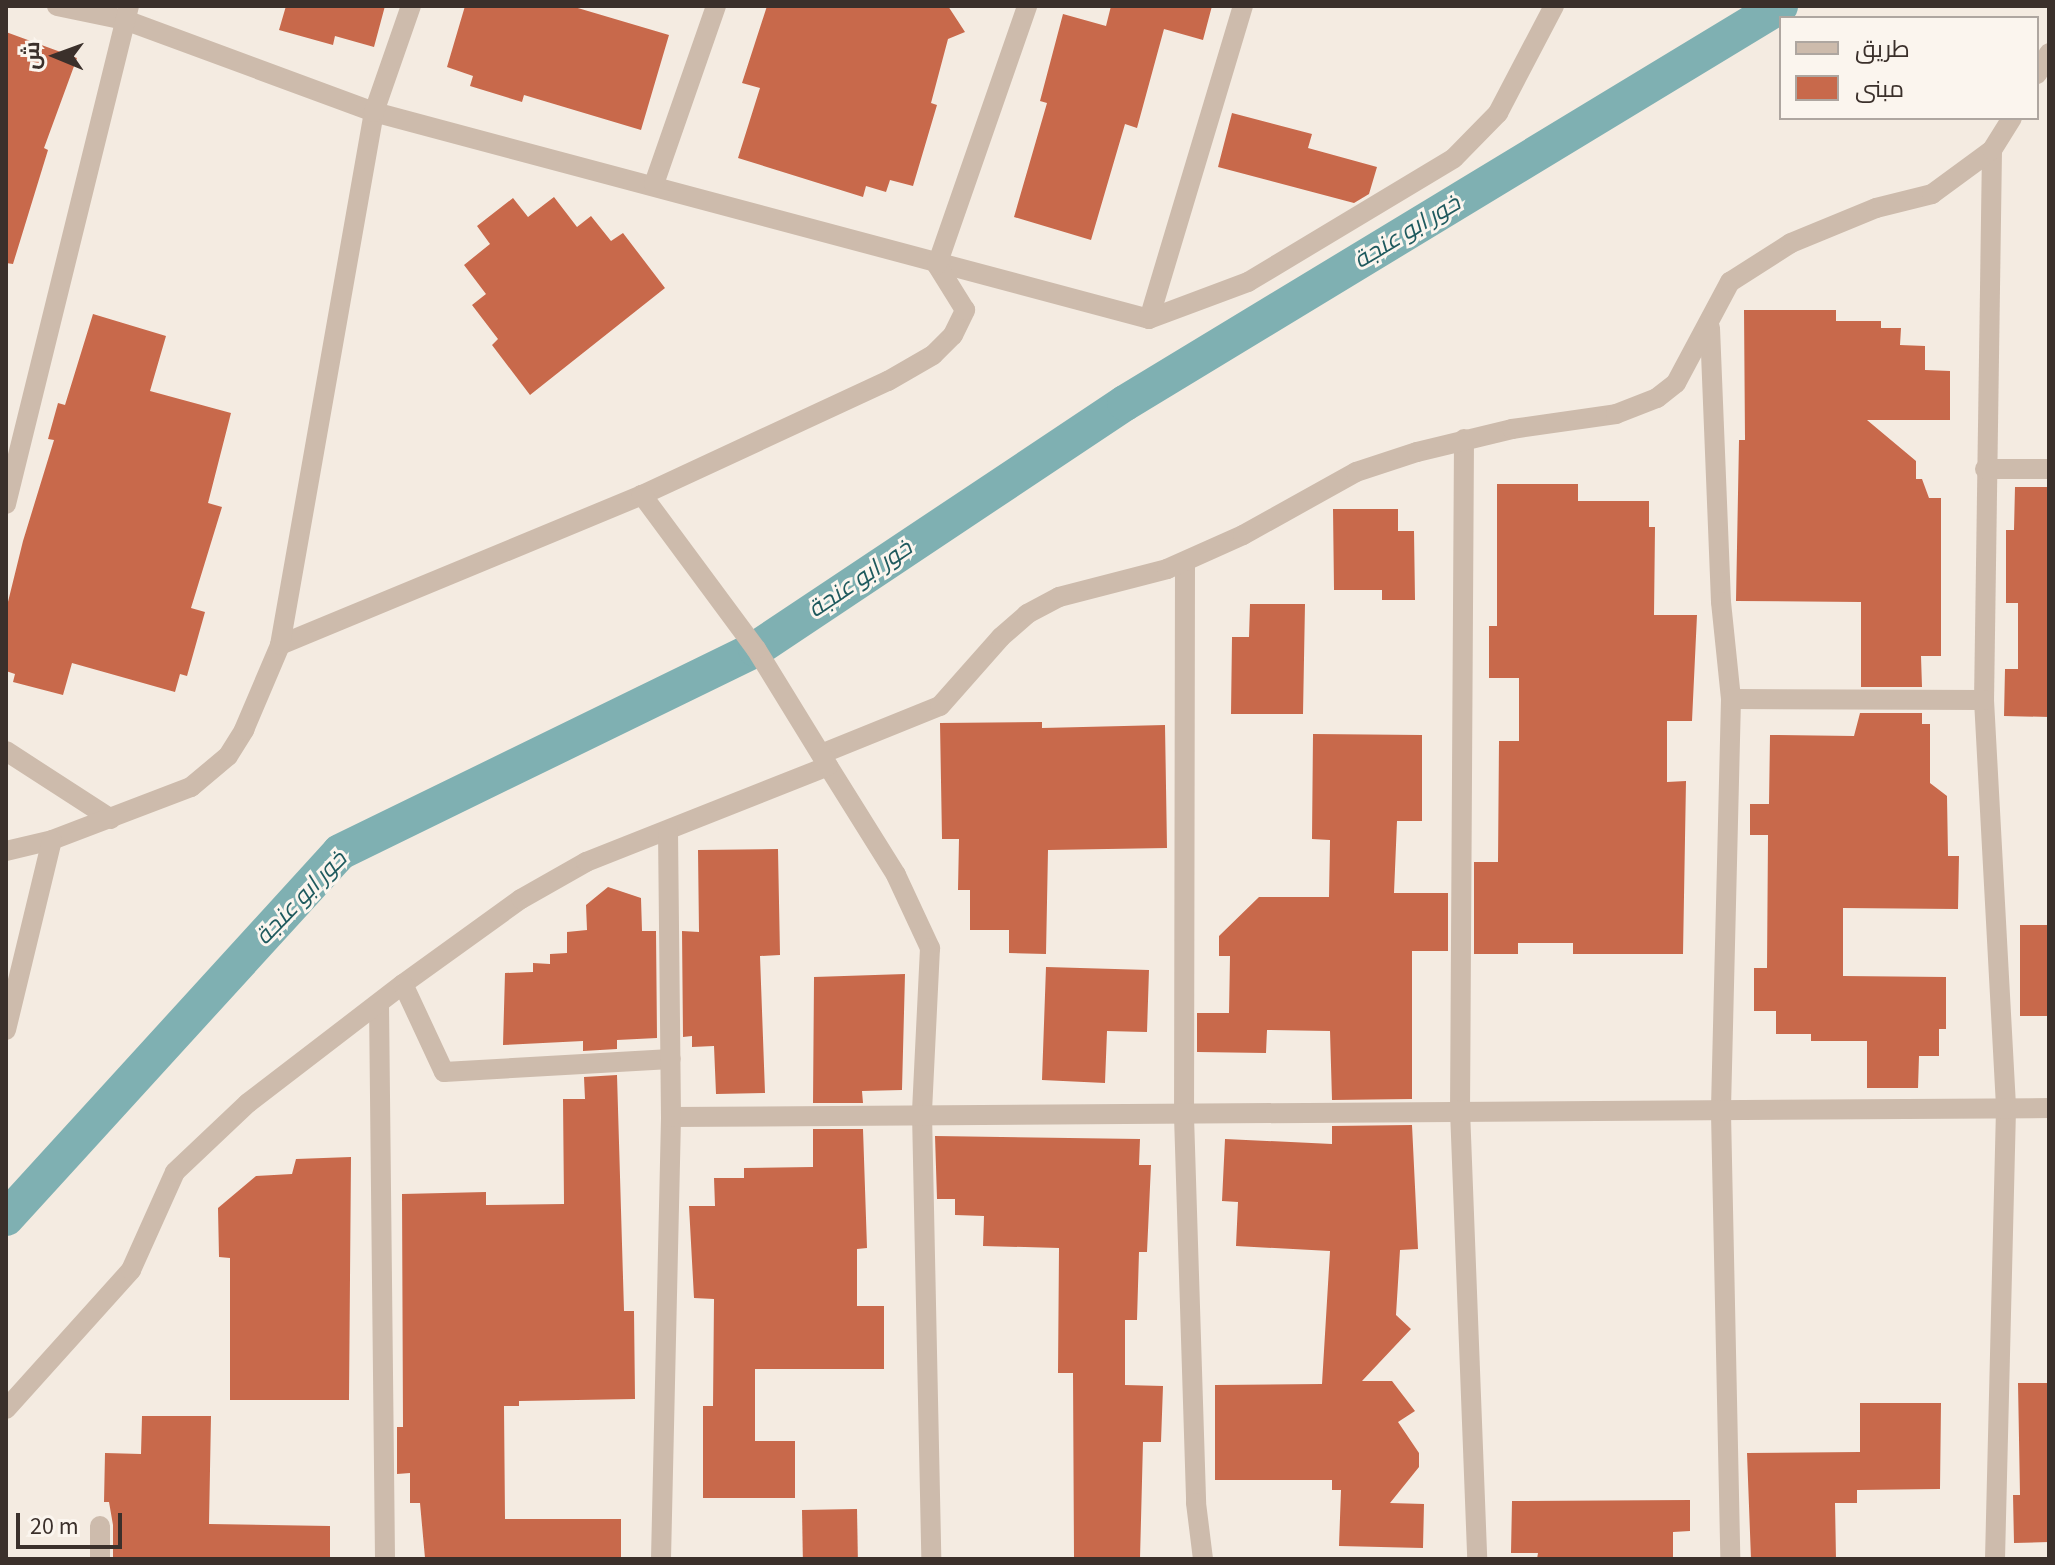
<!DOCTYPE html>
<meta charset="utf-8">
<style>
body{margin:0}
#map{position:relative;width:2055px;height:1565px;overflow:hidden;background:#f4ebe1;font-family:"Source Sans 3",Cairo,sans-serif}
div>[style]{position:absolute}
[style*='--x']{left:calc(var(--x)*1px);top:calc(var(--y)*1px);width:calc(var(--w)*1px);rotate:calc(var(--a)*1deg)}
.canal>*{height:36px;margin:-18px;padding:0 18px;transform-origin:18px;border-radius:18px;background:#7fb0b2}
.building>*{inset:0;background:#c8694b;transform-origin:0 0}
.minor>*{height:20px;margin:-10px;padding:0 10px;transform-origin:10px;border-radius:10px;background:#cdbbac}
span{translate:-50% -50%;white-space:nowrap;text-align:center;line-height:1.15;-webkit-text-stroke:6px #fbf5ee;paint-order:stroke}
.water-label{font-size:24px;color:#1f5a5e;font-style:italic}
.frame{position:absolute;inset:0;border:8px solid #3b302b;pointer-events:none}
.legend{position:absolute;left:1779px;top:16px;width:260px;height:104px;box-sizing:border-box;background:#fbf5ee;border:2px solid #aea6a0;margin:0;padding:10px 14px;list-style:none;font-size:24px;color:#3b302b}
.legend li{display:flex;align-items:center;gap:16px;height:40px}
.legend b{width:40px;border:2px solid #aea6a0}
.north{position:absolute;left:16px;top:16px;width:80px;height:80px;-webkit-text-stroke:6px #fbf5ee;paint-order:stroke;rotate:271deg;font-size:22px;font-weight:700;line-height:32px;text-align:center;color:#3b302b}
.north::after{content:'';display:block;margin:auto;width:28px;height:36px;background:#3b302b;clip-path:polygon(50% 0,100% 100%,50% 72%,0 100%)}
.scale{position:absolute;left:16px;top:1513px;width:106px;height:36px;box-sizing:border-box;border:4px solid #3b302b;border-top:0;padding-left:10px;font-size:24px;line-height:28px;white-space:nowrap;color:#3b302b;-webkit-text-stroke:6px #fbf5ee;paint-order:stroke}
</style>
<div id="map">
<div class="canal">
<i style="--x:6;--y:1218;--w:495;--a:-47.6"></i>
<i style="--x:340;--y:852;--w:463;--a:-26"></i>
<i style="--x:756;--y:649;--w:443;--a:-33.7"></i>
<i style="--x:1125;--y:403;--w:766;--a:-31.22"></i>
</div>
<div class="building">
<i style="clip-path:polygon(286px 6px,385px 6px,374px 47px,335px 36px,333px 45px,279px 30px)"></i>
<i style="clip-path:polygon(465px 6px,571px 6px,669px 35px,641px 130px,524px 95px,522px 102px,470px 86px,473px 76px,447px 67px)"></i>
<i style="clip-path:polygon(767px 6px,948px 6px,965px 32px,948px 39px,931px 103px,937px 105px,913px 186px,890px 180px,886px 192px,866px 186px,863px 197px,738px 158px,760px 88px,742px 83px)"></i>
<i style="clip-path:polygon(1111px 6px,1212px 6px,1203px 40px,1164px 29px,1137px 128px,1125px 124px,1091px 240px,1014px 217px,1047px 103px,1040px 101px,1063px 14px,1106px 26px)"></i>
<i style="clip-path:polygon(6px 32px,77px 58px,44px 148px,48px 150px,13px 264px,6px 263px)"></i>
<i style="clip-path:polygon(1232px 113px,1312px 134px,1308px 148px,1377px 167px,1369px 194px,1354px 203px,1218px 167px)"></i>
<i style="clip-path:polygon(554px 197px,577px 227px,591px 216px,611px 241px,623px 233px,665px 288px,530px 395px,492px 345px,498px 339px,472px 305px,486px 294px,464px 265px,490px 244px,477px 226px,513px 198px,528px 217px)"></i>
<i style="clip-path:polygon(1744px 310px,1836px 310px,1836px 321px,1881px 321px,1881px 328px,1901px 328px,1900px 345px,1925px 346px,1925px 370px,1950px 371px,1950px 420px,1867px 420px,1916px 461px,1916px 479px,1922px 479px,1929px 498px,1941px 498px,1941px 656px,1921px 656px,1922px 687px,1861px 687px,1861px 602px,1736px 601px,1739px 440px,1745px 440px)"></i>
<i style="clip-path:polygon(93px 314px,166px 336px,150px 391px,231px 413px,208px 503px,222px 507px,191px 608px,205px 612px,187px 676px,180px 674px,175px 692px,72px 663px,63px 695px,13px 682px,15px 674px,6px 671px,6px 610px,23px 541px,54px 440px,48px 439px,58px 403px,65px 405px)"></i>
<i style="clip-path:polygon(1497px 484px,1578px 484px,1578px 501px,1649px 501px,1649px 527px,1655px 527px,1654px 615px,1697px 615px,1692px 721px,1667px 721px,1667px 782px,1686px 781px,1683px 954px,1573px 954px,1573px 943px,1518px 943px,1518px 954px,1474px 954px,1474px 862px,1498px 862px,1499px 741px,1519px 741px,1519px 678px,1489px 678px,1489px 626px,1497px 626px)"></i>
<i style="clip-path:polygon(2015px 487px,2049px 487px,2049px 717px,2004px 716px,2005px 669px,2018px 669px,2018px 603px,2006px 603px,2006px 530px,2014px 530px)"></i>
<i style="clip-path:polygon(1333px 509px,1398px 509px,1398px 531px,1414px 531px,1415px 600px,1382px 600px,1382px 590px,1334px 590px)"></i>
<i style="clip-path:polygon(1250px 604px,1305px 604px,1303px 714px,1231px 714px,1232px 637px,1249px 637px)"></i>
<i style="clip-path:polygon(1860px 713px,1922px 713px,1922px 724px,1930px 724px,1930px 783px,1947px 796px,1948px 856px,1959px 856px,1958px 909px,1843px 908px,1843px 976px,1946px 977px,1946px 1029px,1939px 1029px,1939px 1056px,1919px 1056px,1918px 1088px,1867px 1088px,1867px 1041px,1811px 1041px,1811px 1034px,1776px 1034px,1776px 1011px,1754px 1011px,1754px 968px,1767px 968px,1768px 835px,1750px 835px,1750px 804px,1769px 804px,1770px 735px,1854px 736px)"></i>
<i style="clip-path:polygon(1042px 722px,1042px 728px,1165px 725px,1167px 848px,1048px 850px,1046px 954px,1009px 953px,1009px 930px,970px 930px,970px 890px,958px 890px,959px 839px,942px 839px,940px 723px)"></i>
<i style="clip-path:polygon(1313px 734px,1422px 735px,1422px 821px,1397px 821px,1394px 893px,1448px 893px,1448px 951px,1412px 951px,1412px 1099px,1332px 1100px,1330px 1031px,1267px 1030px,1266px 1053px,1197px 1052px,1197px 1013px,1229px 1013px,1230px 956px,1219px 956px,1219px 936px,1259px 897px,1329px 897px,1330px 840px,1312px 839px)"></i>
<i style="clip-path:polygon(778px 849px,780px 955px,760px 956px,765px 1093px,716px 1094px,714px 1046px,692px 1047px,692px 1036px,683px 1037px,682px 931px,699px 932px,698px 850px)"></i>
<i style="clip-path:polygon(608px 887px,641px 898px,642px 931px,656px 931px,657px 1038px,617px 1040px,617px 1049px,583px 1051px,583px 1041px,503px 1045px,505px 973px,533px 972px,533px 963px,550px 964px,550px 954px,567px 953px,567px 932px,587px 930px,586px 905px)"></i>
<i style="left:2020px;top:925px;width:29px;height:91px"></i>
<i style="clip-path:polygon(1046px 967px,1149px 970px,1147px 1032px,1107px 1031px,1105px 1083px,1042px 1080px)"></i>
<i style="clip-path:polygon(905px 974px,902px 1090px,862px 1091px,863px 1103px,813px 1103px,814px 977px)"></i>
<i style="clip-path:polygon(617px 1075px,624px 1311px,634px 1311px,635px 1399px,519px 1401px,519px 1406px,504px 1406px,505px 1519px,621px 1519px,621px 1559px,425px 1558px,420px 1503px,410px 1503px,410px 1473px,397px 1474px,397px 1427px,403px 1427px,402px 1194px,486px 1192px,486px 1205px,564px 1204px,563px 1099px,585px 1099px,584px 1077px)"></i>
<i style="clip-path:polygon(1412px 1125px,1418px 1249px,1400px 1250px,1396px 1315px,1411px 1329px,1362px 1381px,1392px 1381px,1415px 1411px,1398px 1422px,1419px 1453px,1419px 1467px,1390px 1503px,1424px 1504px,1423px 1548px,1339px 1546px,1341px 1490px,1332px 1490px,1332px 1480px,1215px 1480px,1215px 1385px,1322px 1384px,1330px 1251px,1236px 1246px,1238px 1202px,1222px 1201px,1225px 1139px,1332px 1144px,1332px 1126px)"></i>
<i style="clip-path:polygon(813px 1129px,863px 1129px,867px 1248px,857px 1249px,857px 1306px,884px 1306px,884px 1369px,755px 1369px,755px 1441px,795px 1441px,795px 1498px,703px 1498px,703px 1406px,713px 1406px,714px 1299px,694px 1298px,689px 1206px,715px 1206px,714px 1178px,744px 1178px,744px 1168px,813px 1167px)"></i>
<i style="clip-path:polygon(935px 1136px,1140px 1139px,1139px 1165px,1151px 1165px,1147px 1252px,1139px 1252px,1137px 1320px,1125px 1320px,1125px 1385px,1163px 1386px,1161px 1442px,1143px 1442px,1140px 1559px,1074px 1559px,1073px 1373px,1058px 1373px,1059px 1248px,983px 1246px,984px 1216px,955px 1215px,955px 1199px,937px 1199px)"></i>
<i style="clip-path:polygon(351px 1157px,349px 1400px,230px 1400px,230px 1258px,219px 1257px,218px 1208px,256px 1176px,292px 1174px,296px 1159px)"></i>
<i style="clip-path:polygon(2018px 1383px,2049px 1383px,2049px 1542px,2014px 1543px,2013px 1495px,2020px 1495px)"></i>
<i style="clip-path:polygon(1860px 1403px,1941px 1403px,1940px 1489px,1857px 1490px,1857px 1503px,1835px 1503px,1836px 1559px,1751px 1559px,1747px 1453px,1860px 1452px)"></i>
<i style="clip-path:polygon(142px 1416px,211px 1416px,209px 1524px,330px 1526px,330px 1559px,113px 1559px,113px 1525px,109px 1502px,104px 1502px,105px 1453px,141px 1454px)"></i>
<i style="clip-path:polygon(1690px 1500px,1690px 1531px,1673px 1532px,1673px 1559px,1537px 1559px,1538px 1553px,1511px 1553px,1512px 1501px)"></i>
<i style="left:857px;top:1509px;width:50px;height:55px;rotate:89deg"></i>
</div>
<div class="minor">
<i style="--x:57;--y:6;--w:69;--a:11.6"></i>
<i style="--x:125;--y:20;--w:265;--a:20.3"></i>
<i style="--x:374;--y:112;--w:802;--a:14.95"></i>
<i style="--x:1149;--y:319;--w:106;--a:-20.5"></i>
<i style="--x:1248;--y:282;--w:240;--a:-31"></i>
<i style="--x:1454;--y:158;--w:63;--a:-45.6"></i>
<i style="--x:1498;--y:113;--w:121;--a:-62.4"></i>
<i style="--x:2037;--y:74;--w:24;--a:-60"></i>
<i style="--x:1992;--y:150;--w:550;--a:90.83"></i>
<i style="--x:1984;--y:700;--w:410;--a:86.9"></i>
<i style="--x:2006;--y:1109;--w:450;--a:91.4"></i>
<i style="--x:654;--y:184;--w:188;--a:-70.8"></i>
<i style="--x:1149;--y:319;--w:327;--a:-73.3"></i>
<i style="--x:1710;--y:328;--w:274;--a:87.7"></i>
<i style="--x:1721;--y:602;--w:98;--a:84.1"></i>
<i style="--x:1731;--y:699;--w:414;--a:91.4"></i>
<i style="--x:1721;--y:1113;--w:446;--a:88.8"></i>
<i style="--x:1464;--y:439;--w:671;--a:90.34"></i>
<i style="--x:1460;--y:1110;--w:449;--a:87.8"></i>
<i style="--x:1985;--y:469;--w:64;--a:0"></i>
<i style="--x:6;--y:504;--w:513;--a:-76.13"></i>
<i style="--x:1185;--y:562;--w:554;--a:90.1"></i>
<i style="--x:1184;--y:1116;--w:387;--a:88.2"></i>
<i style="--x:1196;--y:1503;--w:56;--a:82.9"></i>
<i style="--x:280;--y:645;--w:392;--a:-22.5"></i>
<i style="--x:642;--y:495;--w:271;--a:-24.9"></i>
<i style="--x:888;--y:381;--w:52;--a:-30"></i>
<i style="--x:933;--y:355;--w:28;--a:-45"></i>
<i style="--x:953;--y:335;--w:28;--a:-64"></i>
<i style="--x:965;--y:310;--w:53;--a:-121.9"></i>
<i style="--x:937;--y:265;--w:274;--a:-70.8"></i>
<i style="--x:1731;--y:699;--w:253;--a:0.2"></i>
<i style="--x:6;--y:751;--w:125;--a:32.9"></i>
<i style="--x:821;--y:754;--w:128;--a:-22"></i>
<i style="--x:940;--y:706;--w:92;--a:-48.5"></i>
<i style="--x:1001;--y:637;--w:35;--a:-41"></i>
<i style="--x:1027;--y:614;--w:36;--a:-28"></i>
<i style="--x:1059;--y:597;--w:112;--a:-14.5"></i>
<i style="--x:1167;--y:569;--w:83;--a:-24.1"></i>
<i style="--x:1243;--y:535;--w:129;--a:-29.1"></i>
<i style="--x:1356;--y:472;--w:64;--a:-18.2"></i>
<i style="--x:1417;--y:452;--w:98;--a:-13.6"></i>
<i style="--x:1512;--y:429;--w:105;--a:-8.2"></i>
<i style="--x:1616;--y:414;--w:44;--a:-21.3"></i>
<i style="--x:1657;--y:398;--w:24;--a:-38"></i>
<i style="--x:1676;--y:383;--w:115;--a:-61.9"></i>
<i style="--x:1730;--y:282;--w:72;--a:-32.6"></i>
<i style="--x:1791;--y:243;--w:92;--a:-22.4"></i>
<i style="--x:1876;--y:208;--w:58;--a:-14"></i>
<i style="--x:1932;--y:194;--w:74;--a:-36.3"></i>
<i style="--x:1992;--y:150;--w:38;--a:-58"></i>
<i style="--x:828;--y:766;--w:128;--a:58"></i>
<i style="--x:896;--y:875;--w:81;--a:65"></i>
<i style="--x:930;--y:948;--w:165;--a:92.8"></i>
<i style="--x:922;--y:1113;--w:446;--a:88.8"></i>
<i style="--x:6;--y:851;--w:47;--a:-13.4"></i>
<i style="--x:52;--y:840;--w:149;--a:-20.9"></i>
<i style="--x:191;--y:787;--w:48;--a:-40"></i>
<i style="--x:228;--y:756;--w:31;--a:-58"></i>
<i style="--x:244;--y:730;--w:92;--a:-67"></i>
<i style="--x:280;--y:645;--w:541;--a:-80"></i>
<i style="--x:374;--y:112;--w:112;--a:-70.8"></i>
<i style="--x:403;--y:984;--w:145;--a:-35.8"></i>
<i style="--x:521;--y:899;--w:75;--a:-29.6"></i>
<i style="--x:586;--y:862;--w:260;--a:-21.6"></i>
<i style="--x:828;--y:766;--w:137;--a:-121.6"></i>
<i style="--x:756;--y:649;--w:192;--a:-126.5"></i>
<i style="--x:379;--y:1004;--w:555;--a:89.38"></i>
<i style="--x:6;--y:1030;--w:195;--a:-76.4"></i>
<i style="--x:671;--y:1117;--w:1378;--a:-0.37"></i>
<i style="--x:6;--y:1409;--w:187;--a:-48"></i>
<i style="--x:131;--y:1270;--w:107;--a:-65.8"></i>
<i style="--x:175;--y:1172;--w:100;--a:-43.4"></i>
<i style="--x:248;--y:1103;--w:195;--a:-37.5"></i>
<i style="--x:403;--y:984;--w:97;--a:65"></i>
<i style="--x:444;--y:1072;--w:227;--a:-3.3"></i>
<i style="--x:100;--y:1526;--w:33;--a:90"></i>
<i style="--x:661;--y:1559;--w:442;--a:-88.7"></i>
<i style="--x:671;--y:1117;--w:285;--a:-90.6"></i>
</div>
<div class="water-label">
<span style="left:1407px;top:232px;rotate:-31deg">خور ابو عنجة</span>
<span style="left:860px;top:579px;rotate:-34deg">خور ابو عنجة</span>
<span style="left:301px;top:898px;rotate:-46deg">خور ابو عنجة</span>
</div>
<div class="frame"></div>
<ul class="legend">
<li><b style="height:10px;background:#cdbbac"></b>طريق</li>
<li><b style="height:22px;background:#c8694b"></b>مبنى</li>
</ul>
<div class="north">ش</div>
<div class="scale">20 m</div>
</div>
